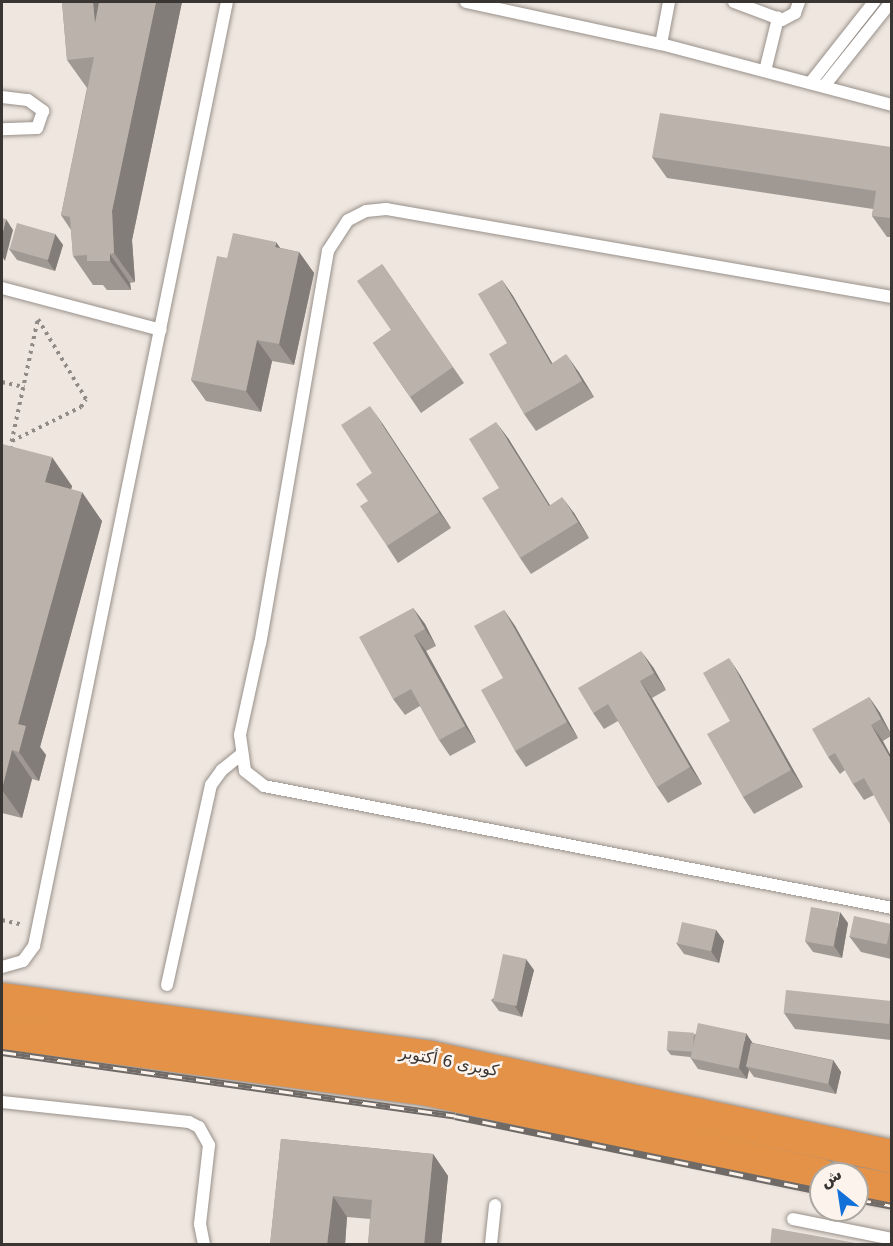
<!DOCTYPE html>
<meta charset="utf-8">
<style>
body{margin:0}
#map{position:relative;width:893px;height:1246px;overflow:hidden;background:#eee6df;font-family:"DejaVu Sans",Cairo,sans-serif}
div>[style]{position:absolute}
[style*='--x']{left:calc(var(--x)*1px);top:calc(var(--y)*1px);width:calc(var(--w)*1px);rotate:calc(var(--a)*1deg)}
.path>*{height:4px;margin-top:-2px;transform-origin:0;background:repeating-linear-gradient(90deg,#918b87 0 3px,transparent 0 7.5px)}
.roads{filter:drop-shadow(0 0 2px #98908a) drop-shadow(0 0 2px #98908a)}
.lane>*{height:12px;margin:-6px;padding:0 6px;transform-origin:6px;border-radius:6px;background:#fff}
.highway>*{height:33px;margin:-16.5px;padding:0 16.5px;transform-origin:16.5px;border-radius:16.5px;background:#e49247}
.rail>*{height:7px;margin-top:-3.5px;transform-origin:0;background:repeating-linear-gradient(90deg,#fbf3ec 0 14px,#6f6a66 0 28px);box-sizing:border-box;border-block:2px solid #6f6a66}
.wall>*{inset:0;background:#a09993}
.shaded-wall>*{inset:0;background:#827d78}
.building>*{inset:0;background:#bab2ab;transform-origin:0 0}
span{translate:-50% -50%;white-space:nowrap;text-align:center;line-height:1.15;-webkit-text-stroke:5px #fbf3ec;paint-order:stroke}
.street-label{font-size:16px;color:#383532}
.frame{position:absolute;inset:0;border:3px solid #383532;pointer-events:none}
.north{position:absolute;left:809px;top:1162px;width:60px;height:60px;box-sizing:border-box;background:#fbf3ec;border:2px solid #ada7a2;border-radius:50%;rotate:330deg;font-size:16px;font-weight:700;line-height:24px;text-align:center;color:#383532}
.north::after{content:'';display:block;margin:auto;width:21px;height:27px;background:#1270d9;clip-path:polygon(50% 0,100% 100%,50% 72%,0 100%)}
</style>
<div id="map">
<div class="path">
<i style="--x:2;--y:382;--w:23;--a:13"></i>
<i style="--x:12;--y:441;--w:77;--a:-26.2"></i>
<i style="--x:81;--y:407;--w:9;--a:-58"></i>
<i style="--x:86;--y:399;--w:93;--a:-121"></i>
<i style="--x:10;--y:449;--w:134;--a:-77.9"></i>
<i style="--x:2;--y:920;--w:22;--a:13"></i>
</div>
<div class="roads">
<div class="lane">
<i style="--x:466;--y:2;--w:199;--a:12.2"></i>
<i style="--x:661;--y:44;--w:239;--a:14.8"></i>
<i style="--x:734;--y:2;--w:51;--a:20.6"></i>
<i style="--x:782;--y:20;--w:15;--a:-28"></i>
<i style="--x:795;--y:13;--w:12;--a:-70"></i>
<i style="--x:661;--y:44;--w:43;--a:-79.2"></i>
<i style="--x:765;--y:71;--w:55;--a:-76.2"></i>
<i style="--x:811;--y:82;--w:102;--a:-51.8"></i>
<i style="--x:824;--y:86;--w:107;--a:-51.4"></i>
<i style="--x:2;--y:97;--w:26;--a:7"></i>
<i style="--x:28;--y:100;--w:19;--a:36"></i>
<i style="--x:43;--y:111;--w:18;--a:109"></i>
<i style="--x:37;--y:128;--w:35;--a:178"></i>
<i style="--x:2;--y:288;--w:164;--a:14.8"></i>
<i style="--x:892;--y:297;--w:514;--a:-170.13"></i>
<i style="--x:386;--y:209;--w:20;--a:174"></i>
<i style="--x:366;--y:211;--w:20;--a:153"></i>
<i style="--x:348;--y:220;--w:37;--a:123"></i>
<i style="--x:328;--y:251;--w:398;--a:99.8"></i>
<i style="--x:260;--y:643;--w:94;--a:102.3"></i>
<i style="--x:240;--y:735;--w:36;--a:82"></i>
<i style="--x:245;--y:771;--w:24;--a:38"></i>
<i style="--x:264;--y:786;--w:640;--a:10.99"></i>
<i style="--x:2;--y:967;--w:22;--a:-16"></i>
<i style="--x:23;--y:961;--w:19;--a:-54"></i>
<i style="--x:34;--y:946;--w:964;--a:-78.45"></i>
<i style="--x:167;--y:985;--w:205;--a:-77.6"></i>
<i style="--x:211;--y:785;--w:19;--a:-54"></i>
<i style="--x:222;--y:770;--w:26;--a:-39"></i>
<i style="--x:2;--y:1102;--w:188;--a:6.1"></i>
<i style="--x:189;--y:1122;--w:11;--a:27"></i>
<i style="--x:199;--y:1127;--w:21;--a:61"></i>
<i style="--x:209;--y:1145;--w:80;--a:96.5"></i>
<i style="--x:200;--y:1224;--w:20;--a:79"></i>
<i style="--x:793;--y:1219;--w:101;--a:11.4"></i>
<i style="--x:491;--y:1244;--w:39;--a:-84"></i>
</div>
<div class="highway">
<i style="--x:2;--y:999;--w:432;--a:7.7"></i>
<i style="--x:430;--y:1057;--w:472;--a:12.1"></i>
<i style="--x:2;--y:1032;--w:425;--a:7.6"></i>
<i style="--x:423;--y:1088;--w:407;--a:12.3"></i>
<i style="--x:857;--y:1183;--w:36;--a:11"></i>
</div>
</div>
<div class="rail">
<i style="--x:2;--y:1052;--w:457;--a:8"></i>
<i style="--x:455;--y:1116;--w:374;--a:11.6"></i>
<i style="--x:857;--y:1199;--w:36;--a:11"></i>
</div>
<div class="wall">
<i style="clip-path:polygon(62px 2px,182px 2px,132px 240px,135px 282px,130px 283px,131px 290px,107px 290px,103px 285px,93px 285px,73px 256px,71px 230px,61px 215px,87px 88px,67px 60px)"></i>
<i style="clip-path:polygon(891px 147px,891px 237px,887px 237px,872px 216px,873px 209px,667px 178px,652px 157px)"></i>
<i style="clip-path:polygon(55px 234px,63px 245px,55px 271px,17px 260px,9px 249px)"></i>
<i style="clip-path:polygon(281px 248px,299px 252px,314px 273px,294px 365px,272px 361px,261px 412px,206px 401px,191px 380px,227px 258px)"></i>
<i style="clip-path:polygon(382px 264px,464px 383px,421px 413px,373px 343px,391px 330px)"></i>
<i style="clip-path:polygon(502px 280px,513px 296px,552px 363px,578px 371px,594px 397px,536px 431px,524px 414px,507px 343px)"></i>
<i style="clip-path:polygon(382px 423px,451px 528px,398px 563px,387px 546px,368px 501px)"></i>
<i style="clip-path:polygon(508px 438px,550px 505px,574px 513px,589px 538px,531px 574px,520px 558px,499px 488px)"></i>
<i style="clip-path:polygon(2px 444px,72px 486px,71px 489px,102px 521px,40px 747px,46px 755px,39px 781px,32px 779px,22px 818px,2px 813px)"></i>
<i style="clip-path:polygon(413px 608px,425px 624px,436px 646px,426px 651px,476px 742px,450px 756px,439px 740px,420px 706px,405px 715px,393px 699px)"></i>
<i style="clip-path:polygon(504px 610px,515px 626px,578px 738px,526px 767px,515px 751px,503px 678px)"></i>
<i style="clip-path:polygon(653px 667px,666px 690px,652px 698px,702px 784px,668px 803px,657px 787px,618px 721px,604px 729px,593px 713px)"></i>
<i style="clip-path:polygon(740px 675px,803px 787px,754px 814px,743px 797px,730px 721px)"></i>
<i style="clip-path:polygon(869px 697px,880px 713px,891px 734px,891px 736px,883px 741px,874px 795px,864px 800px,853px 784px,845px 770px,840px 774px,828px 757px)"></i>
<i style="clip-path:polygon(848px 923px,842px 958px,813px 952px,805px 941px)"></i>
<i style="clip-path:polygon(891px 924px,891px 959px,861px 952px,849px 936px)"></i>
<i style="clip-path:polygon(716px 930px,724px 941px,719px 963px,684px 954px,676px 943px)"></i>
<i style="clip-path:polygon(534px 970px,522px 1017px,499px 1011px,491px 1000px)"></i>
<i style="clip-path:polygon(891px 1001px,891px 1040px,795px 1029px,784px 1013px)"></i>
<i style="clip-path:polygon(695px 1034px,753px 1043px,833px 1060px,841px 1072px,836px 1094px,754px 1077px,749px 1070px,747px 1079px,698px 1069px,690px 1057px,671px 1055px,667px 1050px)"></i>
<i style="clip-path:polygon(281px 1139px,433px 1154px,448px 1176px,441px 1245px,368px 1245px,370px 1219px,347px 1217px,345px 1245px,270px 1245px)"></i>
</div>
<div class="shaded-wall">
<i style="clip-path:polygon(93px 2px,111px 2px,95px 23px)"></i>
<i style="clip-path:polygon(156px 2px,182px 2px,132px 240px,135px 282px,114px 253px,112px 211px)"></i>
<i style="clip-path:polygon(6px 219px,13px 230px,5px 261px,2px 256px,2px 235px)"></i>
<i style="clip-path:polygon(55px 234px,63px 245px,55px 271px,47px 260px)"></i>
<i style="clip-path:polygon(276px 242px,291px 263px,275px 247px)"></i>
<i style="clip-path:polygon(299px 252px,314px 273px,294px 365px,279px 344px)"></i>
<i style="clip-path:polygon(110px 254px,130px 283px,131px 290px,110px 261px)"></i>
<i style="clip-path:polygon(502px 280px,513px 296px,562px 380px,551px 364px)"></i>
<i style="clip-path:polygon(257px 340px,272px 361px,261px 412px,246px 391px)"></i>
<i style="clip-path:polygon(566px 354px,578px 371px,594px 397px,582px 381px)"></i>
<i style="clip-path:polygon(370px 406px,382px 423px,451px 528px,439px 512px)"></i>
<i style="clip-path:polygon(496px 422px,508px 438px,560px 522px,549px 506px)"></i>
<i style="clip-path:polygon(52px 457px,72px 486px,65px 511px,45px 482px)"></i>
<i style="clip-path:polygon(82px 492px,102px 521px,40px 747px,46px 755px,39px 781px,19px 752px,18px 724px)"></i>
<i style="clip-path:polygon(562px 497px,574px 513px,589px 538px,578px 522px)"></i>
<i style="clip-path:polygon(413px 608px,425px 624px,436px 646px,425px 629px)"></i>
<i style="clip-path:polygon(504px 610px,515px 626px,578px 738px,567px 722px)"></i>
<i style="clip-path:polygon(414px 635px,426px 651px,476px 742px,465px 726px)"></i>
<i style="clip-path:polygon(641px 651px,653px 667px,666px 690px,654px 673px)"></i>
<i style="clip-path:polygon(729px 658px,740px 675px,803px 787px,791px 770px)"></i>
<i style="clip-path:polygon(640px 681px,652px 698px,702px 784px,690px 767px)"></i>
<i style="clip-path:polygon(869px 697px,880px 713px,891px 734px,881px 719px)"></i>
<i style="clip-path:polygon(871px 725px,883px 741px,891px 756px,891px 760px)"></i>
<i style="clip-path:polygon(12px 750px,32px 779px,22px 818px,2px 790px)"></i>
<i style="clip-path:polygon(840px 912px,848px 923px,842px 958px,834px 946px)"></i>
<i style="clip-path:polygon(716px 930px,724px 941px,719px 963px,711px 951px)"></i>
<i style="clip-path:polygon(526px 959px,534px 970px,522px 1017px,514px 1005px)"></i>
<i style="clip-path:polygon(746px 1033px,754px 1045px,746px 1066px,749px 1070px,747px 1079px,739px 1068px)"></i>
<i style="clip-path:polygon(833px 1060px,841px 1072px,836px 1094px,828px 1083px)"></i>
<i style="clip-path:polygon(433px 1154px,448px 1176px,441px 1245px,424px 1245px)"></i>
<i style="clip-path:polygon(333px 1196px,347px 1217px,345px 1245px,327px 1245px)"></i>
</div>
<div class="building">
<i style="clip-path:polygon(62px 2px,93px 2px,95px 23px,99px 2px,156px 2px,112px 211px,114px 253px,110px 254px,110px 261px,87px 261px,87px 255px,73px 256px,70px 217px,61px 215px,94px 57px,67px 60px)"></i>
<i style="clip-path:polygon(660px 113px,891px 147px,891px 218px,872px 216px,876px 191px,652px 157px)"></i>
<i style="clip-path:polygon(2px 218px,6px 219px,2px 235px)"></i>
<i style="left:17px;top:223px;width:40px;height:27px;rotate:16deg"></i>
<i style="clip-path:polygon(233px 233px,276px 242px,275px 247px,299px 252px,279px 344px,257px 340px,246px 391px,191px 380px,217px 256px,227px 258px)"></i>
<i style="clip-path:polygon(382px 264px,453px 367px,410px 397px,373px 343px,391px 330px,357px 281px)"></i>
<i style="clip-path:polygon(502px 280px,551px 364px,566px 354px,582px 381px,524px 414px,489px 354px,507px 343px,478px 294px)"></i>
<i style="clip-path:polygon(370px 406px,439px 512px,387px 546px,360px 506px,368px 501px,356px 484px,372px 473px,341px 425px)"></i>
<i style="clip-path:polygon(496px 422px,549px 506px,562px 497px,578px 522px,520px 558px,482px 498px,499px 488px,469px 439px)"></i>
<i style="clip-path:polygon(2px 444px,52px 457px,45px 482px,82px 492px,18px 724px,26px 726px,19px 752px,12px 750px,2px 788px)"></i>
<i style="clip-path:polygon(413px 608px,425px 629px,414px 635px,465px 726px,439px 740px,411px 689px,393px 699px,359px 637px)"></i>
<i style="clip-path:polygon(504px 610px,567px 722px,515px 751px,481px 690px,503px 678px,474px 626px)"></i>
<i style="clip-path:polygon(641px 651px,654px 673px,640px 681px,690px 767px,657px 787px,608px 704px,593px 713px,578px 688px)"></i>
<i style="clip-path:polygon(729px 658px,791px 770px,743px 797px,707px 734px,730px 721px,703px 673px)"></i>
<i style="clip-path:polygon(869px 697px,881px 719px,871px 725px,891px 760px,891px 826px,864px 778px,853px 784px,835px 753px,828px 757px,812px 729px)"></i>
<i style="left:811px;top:907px;width:29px;height:35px;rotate:10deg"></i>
<i style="left:854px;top:916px;width:38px;height:21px;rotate:12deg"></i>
<i style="left:682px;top:922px;width:35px;height:22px;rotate:13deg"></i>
<i style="left:503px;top:954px;width:24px;height:48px;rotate:12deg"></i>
<i style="left:786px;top:990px;width:106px;height:23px;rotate:6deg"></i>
<i style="left:698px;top:1023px;width:49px;height:36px;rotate:12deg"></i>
<i style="left:668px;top:1031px;width:26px;height:19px;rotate:4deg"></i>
<i style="left:751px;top:1043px;width:84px;height:24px;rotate:12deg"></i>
<i style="clip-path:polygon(281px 1139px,433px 1154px,424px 1245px,368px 1245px,372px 1200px,333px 1196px,327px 1245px,270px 1245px)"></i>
<i style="clip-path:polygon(772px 1228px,867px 1245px,770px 1245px)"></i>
</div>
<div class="street-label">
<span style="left:449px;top:1062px;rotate:11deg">كوبرى 6 أكتوبر</span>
</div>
<div class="frame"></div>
<div class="north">ش</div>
</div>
